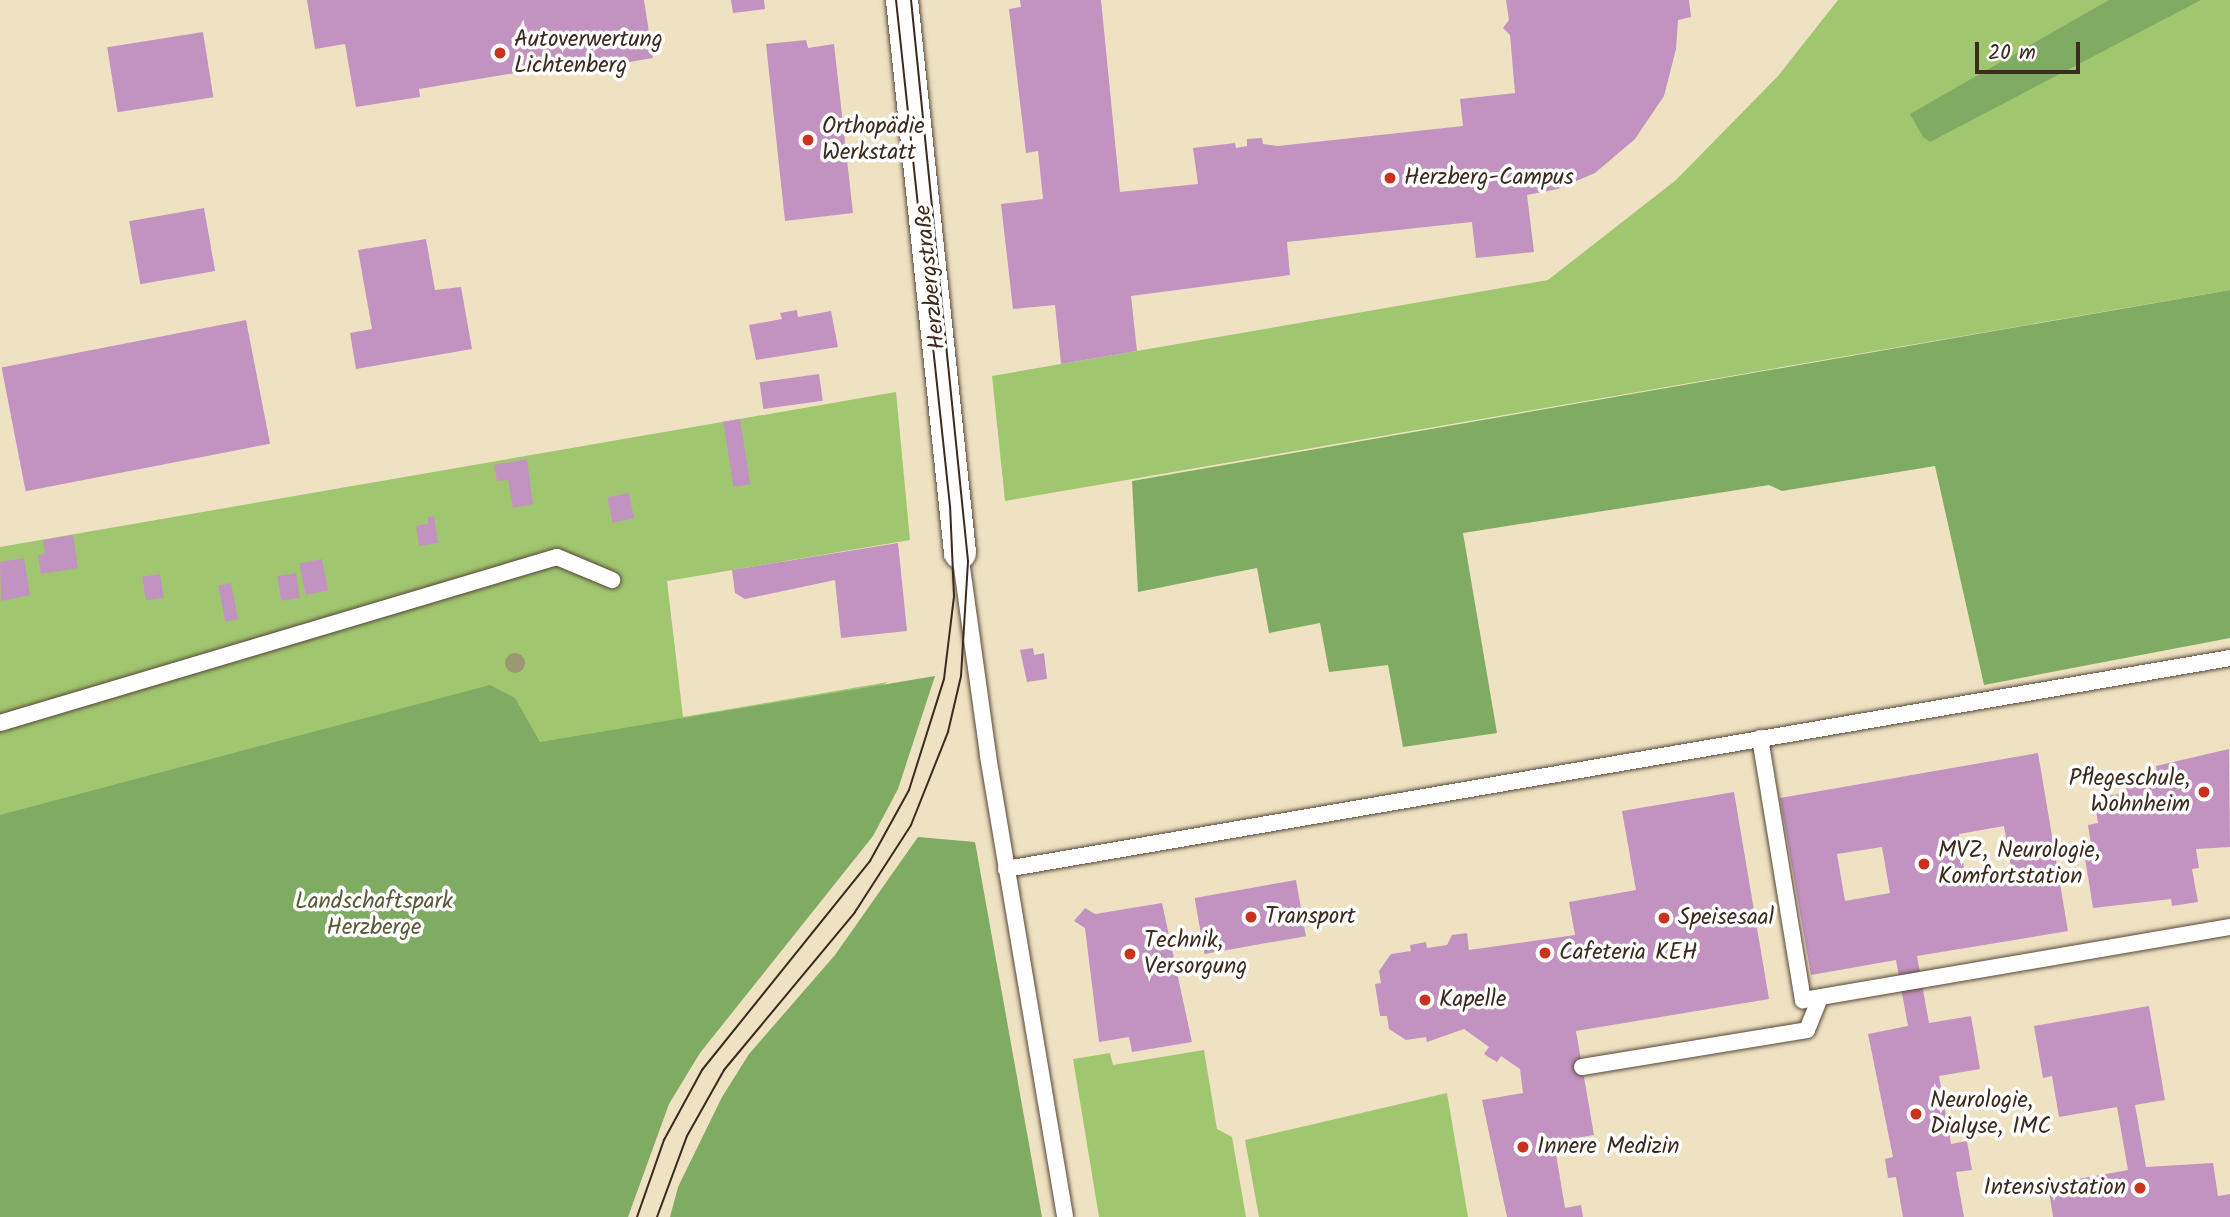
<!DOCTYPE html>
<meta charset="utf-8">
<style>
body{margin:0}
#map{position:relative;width:2230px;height:1217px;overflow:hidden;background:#efe2c3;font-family:Kalam,sans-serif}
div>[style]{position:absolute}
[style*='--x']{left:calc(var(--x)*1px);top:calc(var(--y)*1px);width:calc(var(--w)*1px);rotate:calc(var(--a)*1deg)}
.green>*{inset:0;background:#a1c670}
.forest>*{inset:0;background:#80ab62}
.building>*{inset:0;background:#c293c1;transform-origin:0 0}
.roads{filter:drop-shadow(0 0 2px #564637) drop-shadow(0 0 2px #564637)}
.service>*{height:16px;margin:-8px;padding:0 8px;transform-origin:8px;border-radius:8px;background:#fff}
.minor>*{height:32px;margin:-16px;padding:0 16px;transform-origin:16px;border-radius:16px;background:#fff}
.tram>*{height:2px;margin:-1px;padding:0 1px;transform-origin:1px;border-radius:1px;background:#3b2a1e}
.trees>*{width:20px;height:20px;margin:-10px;border-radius:50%;background:#9d9776}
.dots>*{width:19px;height:19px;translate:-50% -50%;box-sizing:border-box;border:4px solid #fff;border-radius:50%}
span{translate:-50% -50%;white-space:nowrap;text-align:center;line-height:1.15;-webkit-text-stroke:7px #fff;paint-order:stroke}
.poi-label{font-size:23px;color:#3b2a1e}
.left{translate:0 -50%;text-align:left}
.right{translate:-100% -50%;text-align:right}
.street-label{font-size:23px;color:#3b2a1e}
.park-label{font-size:23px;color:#5a5937}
.scale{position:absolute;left:1975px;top:42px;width:105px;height:32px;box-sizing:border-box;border:4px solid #3b2a1e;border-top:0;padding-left:9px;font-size:21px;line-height:24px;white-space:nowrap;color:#3b2a1e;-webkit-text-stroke:5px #fff;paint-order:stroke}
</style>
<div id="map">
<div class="green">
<i style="clip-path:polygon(1838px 0,2230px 0,2230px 290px,1005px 501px,992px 376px,1548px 280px,1676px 180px,1778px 76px)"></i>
<i style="clip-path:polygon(896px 392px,910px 540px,667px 581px,683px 717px,888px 682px,0 1217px,0 547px)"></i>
<i style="clip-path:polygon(1204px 1050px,1217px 1129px,1232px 1137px,1246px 1217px,1099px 1217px,1073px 1059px,1110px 1053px,1113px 1065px)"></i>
<i style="clip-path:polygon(1447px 1093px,1468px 1217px,1259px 1217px,1245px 1140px)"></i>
</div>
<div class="forest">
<i style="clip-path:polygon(2109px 0,2201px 0,1930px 142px,1923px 137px,1910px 114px)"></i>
<i style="clip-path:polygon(2230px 290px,2230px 638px,1984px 685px,1935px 466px,1782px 491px,1769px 485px,1463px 533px,1497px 733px,1403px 747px,1388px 665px,1329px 672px,1320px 623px,1269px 633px,1257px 568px,1138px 592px,1132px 481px)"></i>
<i style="clip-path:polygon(935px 676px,898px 789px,873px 836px,700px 1053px,669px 1104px,628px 1217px,0 1217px,0 815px,490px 685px,515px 698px,540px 742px)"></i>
<i style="clip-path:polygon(918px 837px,975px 842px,1042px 1217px,670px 1217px,678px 1187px,722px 1097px,749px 1054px,835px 955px)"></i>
</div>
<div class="building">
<i style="clip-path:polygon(307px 0,644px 0,653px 58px,606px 66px,605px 58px,419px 89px,420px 97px,356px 107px,345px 44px,315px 49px)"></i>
<i style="clip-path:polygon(731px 0,764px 0,765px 9px,733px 13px)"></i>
<i style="clip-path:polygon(1020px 0,1101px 0,1120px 192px,1198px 184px,1193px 148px,1235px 143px,1236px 148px,1247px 146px,1247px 139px,1262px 138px,1263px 144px,1278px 146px,1463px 126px,1460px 99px,1515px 93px,1510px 35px,1503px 28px,1509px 20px,1506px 0,1689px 0,1691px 17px,1678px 20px,1676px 49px,1664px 96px,1635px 139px,1595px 173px,1558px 189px,1527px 195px,1534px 252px,1476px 258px,1472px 222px,1287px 242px,1290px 275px,1131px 296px,1137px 351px,1061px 364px,1055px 305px,1013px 309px,1001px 204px,1043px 199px,1038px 151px,1026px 153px,1009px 9px,1021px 7px)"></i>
<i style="left:203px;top:32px;width:66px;height:97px;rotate:81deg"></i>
<i style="clip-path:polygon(806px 40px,808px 48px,834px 44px,853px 213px,785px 221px,766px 44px)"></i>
<i style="left:204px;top:208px;width:64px;height:76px;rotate:80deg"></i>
<i style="clip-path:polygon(426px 239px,435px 290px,461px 287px,472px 349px,356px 369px,350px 333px,372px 329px,358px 250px)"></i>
<i style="clip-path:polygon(797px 310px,798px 317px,831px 311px,838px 347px,756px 360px,749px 325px,782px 319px,780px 313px)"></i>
<i style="left:246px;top:320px;width:126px;height:249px;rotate:79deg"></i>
<i style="left:819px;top:374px;width:27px;height:60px;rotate:82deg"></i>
<i style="left:740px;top:419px;width:66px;height:17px;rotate:81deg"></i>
<i style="clip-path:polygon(527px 459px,533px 504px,513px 508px,508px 480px,497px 481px,494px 465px)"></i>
<i style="left:629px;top:493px;width:26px;height:22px;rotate:79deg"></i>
<i style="clip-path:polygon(434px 516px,438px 543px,419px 546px,416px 526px,428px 524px,428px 517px)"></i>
<i style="clip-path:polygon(73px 535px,78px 568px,41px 574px,38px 555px,45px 554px,43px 540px)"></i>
<i style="clip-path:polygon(898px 543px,907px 631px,841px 638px,835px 580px,745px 599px,735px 593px,732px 570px)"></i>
<i style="clip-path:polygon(24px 558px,30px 595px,1px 601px,0 562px)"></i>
<i style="left:322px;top:559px;width:32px;height:23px;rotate:79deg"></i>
<i style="left:296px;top:573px;width:25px;height:19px;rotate:81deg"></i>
<i style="left:160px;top:574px;width:24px;height:18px;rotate:81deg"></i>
<i style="left:231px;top:583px;width:37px;height:13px;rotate:79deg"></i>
<i style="clip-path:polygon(1033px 648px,1034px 655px,1044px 653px,1047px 679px,1027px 682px,1020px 650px)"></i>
<i style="clip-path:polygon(2229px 749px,2230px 847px,2196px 849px,2199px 868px,2192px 869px,2198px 902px,2172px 906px,2171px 899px,2093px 908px,2085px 858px,2093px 857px,2088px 825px,2098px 823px,2094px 798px,2127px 793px,2126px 787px,2158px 781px,2156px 766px)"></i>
<i style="clip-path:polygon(evenodd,2038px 753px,2068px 931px,1917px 956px,1929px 1023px,1971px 1016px,1980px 1069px,1939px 1076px,1951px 1144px,1967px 1141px,1972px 1170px,1956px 1172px,1964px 1217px,1903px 1217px,1896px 1177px,1888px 1178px,1885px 1159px,1893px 1157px,1868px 1034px,1908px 1026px,1896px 960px,1811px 975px,1780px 798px,2038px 753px,2004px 826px,2012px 873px,1966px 881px,1959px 834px,2004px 826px,2038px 753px,1882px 847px,1890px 893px,1845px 901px,1837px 854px,1882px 847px)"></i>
<i style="clip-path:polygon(1734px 792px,1769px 999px,1576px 1031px,1594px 1135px,1554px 1142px,1565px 1208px,1581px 1205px,1583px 1217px,1507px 1217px,1482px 1100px,1523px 1093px,1520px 1069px,1501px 1056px,1497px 1062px,1490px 1058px,1484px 1054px,1489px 1047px,1464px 1029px,1427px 1042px,1426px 1037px,1406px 1040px,1389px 1029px,1387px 1016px,1380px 1016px,1375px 984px,1381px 983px,1379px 971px,1391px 954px,1411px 951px,1410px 945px,1426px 942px,1427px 948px,1447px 945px,1452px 935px,1467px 933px,1469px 950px,1575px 935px,1569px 902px,1636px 890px,1622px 811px)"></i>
<i style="left:1296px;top:880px;width:57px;height:103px;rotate:80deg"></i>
<i style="clip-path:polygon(1162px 903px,1192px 1042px,1132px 1052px,1129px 1037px,1099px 1042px,1085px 928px,1074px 921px,1085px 908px,1095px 914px)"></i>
<i style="clip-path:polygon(2149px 1006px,2165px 1100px,2135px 1105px,2146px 1167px,2213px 1163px,2218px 1196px,2230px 1194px,2230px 1217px,2053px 1217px,2049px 1191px,2079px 1186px,2078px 1179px,2128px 1170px,2117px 1107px,2059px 1117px,2052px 1076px,2043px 1078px,2034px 1026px)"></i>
</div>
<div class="roads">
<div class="service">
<i style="--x:960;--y:553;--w:205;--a:82.1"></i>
<i style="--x:988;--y:756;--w:467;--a:80.5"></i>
<i style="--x:0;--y:723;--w:581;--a:-16.6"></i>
<i style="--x:557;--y:557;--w:60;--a:22.7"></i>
<i style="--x:1760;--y:738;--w:266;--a:80.7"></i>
<i style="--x:1803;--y:1000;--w:433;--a:-9.7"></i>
<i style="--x:1006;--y:869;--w:1242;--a:-9.78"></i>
<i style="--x:1582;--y:1067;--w:228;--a:-9.3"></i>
<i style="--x:1807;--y:1030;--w:35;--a:-68"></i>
</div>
<div class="minor">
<i style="--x:902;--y:0;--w:556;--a:84.01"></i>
</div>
</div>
<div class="tram">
<i style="--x:637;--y:1217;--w:82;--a:-70.7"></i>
<i style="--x:664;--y:1140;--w:80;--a:-61.5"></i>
<i style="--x:702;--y:1070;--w:268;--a:-51.2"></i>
<i style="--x:870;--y:861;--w:81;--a:-61.2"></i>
<i style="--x:909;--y:790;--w:116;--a:-72.5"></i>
<i style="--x:944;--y:679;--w:84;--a:-83.1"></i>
<i style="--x:954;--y:596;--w:90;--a:-92.5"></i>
<i style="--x:950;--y:506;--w:509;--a:-96.09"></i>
<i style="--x:657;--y:1217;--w:86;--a:-69.7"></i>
<i style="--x:687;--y:1136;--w:76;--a:-60.7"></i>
<i style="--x:724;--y:1070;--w:205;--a:-50.3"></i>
<i style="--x:855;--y:912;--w:103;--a:-57.2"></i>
<i style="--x:911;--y:825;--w:100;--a:-68.3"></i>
<i style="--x:948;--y:732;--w:57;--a:-76.9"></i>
<i style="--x:961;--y:676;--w:115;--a:-86.5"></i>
<i style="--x:968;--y:561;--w:564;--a:-95.8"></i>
</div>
<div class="trees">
<i style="left:515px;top:663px"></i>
</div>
<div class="dots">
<i style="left:500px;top:53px;background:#c8321e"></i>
<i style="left:808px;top:140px;background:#c8321e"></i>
<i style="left:1390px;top:178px;background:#c8321e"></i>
<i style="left:2204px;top:792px;background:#c8321e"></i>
<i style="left:1924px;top:864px;background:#c8321e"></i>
<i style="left:1251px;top:917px;background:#c8321e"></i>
<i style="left:1664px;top:918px;background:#c8321e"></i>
<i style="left:1545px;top:953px;background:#c8321e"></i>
<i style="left:1130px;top:954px;background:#c8321e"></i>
<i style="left:1425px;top:1000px;background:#c8321e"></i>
<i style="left:1916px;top:1114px;background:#c8321e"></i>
<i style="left:1523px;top:1147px;background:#c8321e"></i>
<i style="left:2140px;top:1188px;background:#c8321e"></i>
</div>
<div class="poi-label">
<span class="left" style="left:514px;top:53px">Autoverwertung<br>Lichtenberg</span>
<span class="left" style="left:822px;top:140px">Orthopädie<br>Werkstatt</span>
<span class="left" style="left:1404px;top:178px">Herzberg-Campus</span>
<span class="right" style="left:2190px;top:792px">Pflegeschule,<br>Wohnheim</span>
<span class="left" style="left:1938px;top:864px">MVZ, Neurologie,<br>Komfortstation</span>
<span class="left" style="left:1265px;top:917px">Transport</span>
<span class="left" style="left:1678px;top:918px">Speisesaal</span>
<span class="left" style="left:1144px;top:954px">Technik,<br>Versorgung</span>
<span class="left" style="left:1559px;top:953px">Cafeteria KEH</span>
<span class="left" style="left:1439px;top:1000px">Kapelle</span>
<span class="left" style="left:1930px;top:1114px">Neurologie,<br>Dialyse, IMC</span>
<span class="left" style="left:1537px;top:1147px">Innere Medizin</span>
<span class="right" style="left:2126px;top:1188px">Intensivstation</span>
</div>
<div class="street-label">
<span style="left:931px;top:277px;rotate:-96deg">Herzbergstraße</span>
</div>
<div class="park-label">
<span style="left:374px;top:915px">Landschaftspark<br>Herzberge</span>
</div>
<div class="scale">20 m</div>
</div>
